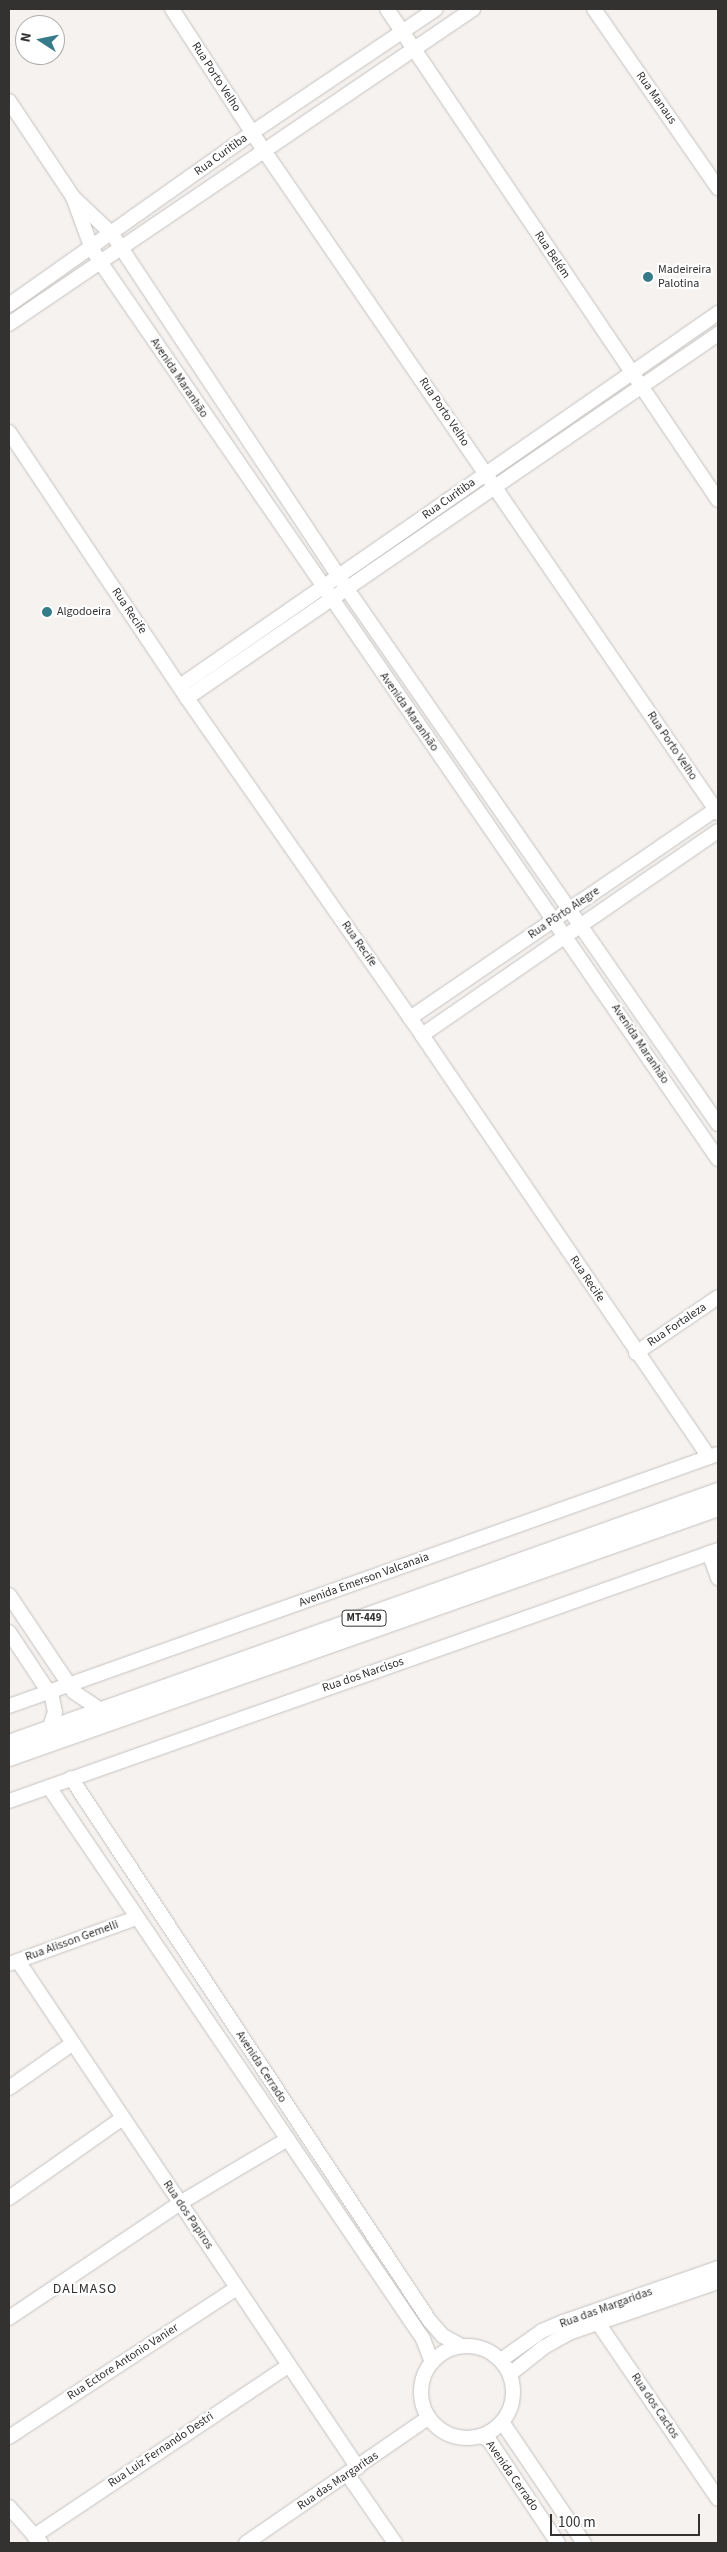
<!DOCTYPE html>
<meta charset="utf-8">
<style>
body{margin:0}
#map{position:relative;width:727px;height:2552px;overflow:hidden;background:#f5f2f0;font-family:"Source Sans 3",sans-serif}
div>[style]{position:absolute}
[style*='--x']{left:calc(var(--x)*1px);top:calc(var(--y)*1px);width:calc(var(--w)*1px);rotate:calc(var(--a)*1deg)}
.roads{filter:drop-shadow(0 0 1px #c5c2c0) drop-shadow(0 0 1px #c5c2c0)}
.minor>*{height:14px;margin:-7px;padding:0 7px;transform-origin:7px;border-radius:7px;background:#fff}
.minor>.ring{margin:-7px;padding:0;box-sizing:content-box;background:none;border:14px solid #fff;border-radius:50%}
.major>*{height:18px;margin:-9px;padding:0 9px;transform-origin:9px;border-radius:9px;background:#fff}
.dots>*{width:14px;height:14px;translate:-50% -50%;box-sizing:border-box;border:2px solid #fff;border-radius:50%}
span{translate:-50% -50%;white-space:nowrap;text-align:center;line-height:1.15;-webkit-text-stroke:4.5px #fff;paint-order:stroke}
.shield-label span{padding:1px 4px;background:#fff;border:1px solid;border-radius:4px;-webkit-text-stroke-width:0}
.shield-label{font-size:11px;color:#333231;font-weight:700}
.street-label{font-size:12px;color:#333231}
.poi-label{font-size:12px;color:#333231}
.left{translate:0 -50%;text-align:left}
.neighbourhood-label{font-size:14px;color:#333231;letter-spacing:1px}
.frame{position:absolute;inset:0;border:10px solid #333231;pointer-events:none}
.north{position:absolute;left:15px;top:15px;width:50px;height:50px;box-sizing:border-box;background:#fff;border:1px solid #adadad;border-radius:50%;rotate:281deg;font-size:14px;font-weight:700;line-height:20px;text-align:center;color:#333231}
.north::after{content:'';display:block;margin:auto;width:18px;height:22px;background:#367b89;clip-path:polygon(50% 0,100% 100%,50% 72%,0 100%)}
.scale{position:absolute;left:550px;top:2514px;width:150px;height:22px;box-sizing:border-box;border:2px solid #333231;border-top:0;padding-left:6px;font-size:15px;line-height:18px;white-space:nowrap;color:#333231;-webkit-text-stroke:4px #fff;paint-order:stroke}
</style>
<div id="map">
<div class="roads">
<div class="minor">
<i style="--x:172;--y:9;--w:171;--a:57"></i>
<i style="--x:265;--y:152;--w:801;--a:55.58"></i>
<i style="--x:387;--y:9;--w:592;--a:56.01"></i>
<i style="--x:594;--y:9;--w:218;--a:55.3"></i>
<i style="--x:9;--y:101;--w:115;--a:56.3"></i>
<i style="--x:73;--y:197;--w:54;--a:43.5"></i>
<i style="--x:112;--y:234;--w:426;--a:56.5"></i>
<i style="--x:347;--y:589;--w:651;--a:55.26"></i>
<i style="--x:73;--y:197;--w:55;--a:69.9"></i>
<i style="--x:92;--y:249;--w:17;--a:57"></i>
<i style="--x:101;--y:263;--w:1088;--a:55.45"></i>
<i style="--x:9;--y:305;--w:299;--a:-35.3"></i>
<i style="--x:253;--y:132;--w:220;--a:-33.9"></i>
<i style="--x:9;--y:324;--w:561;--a:-34.17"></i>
<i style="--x:9;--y:432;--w:320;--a:56.2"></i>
<i style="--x:187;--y:698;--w:411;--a:55.1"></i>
<i style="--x:422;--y:1035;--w:510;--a:55.78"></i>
<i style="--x:180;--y:686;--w:655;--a:-34.73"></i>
<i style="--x:187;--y:698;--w:644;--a:-34.43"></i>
<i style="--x:410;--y:1018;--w:373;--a:-34.3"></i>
<i style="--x:422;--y:1035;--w:359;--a:-34.6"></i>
<i style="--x:636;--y:1353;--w:99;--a:-34.3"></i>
<i style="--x:709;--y:1553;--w:27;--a:70"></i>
<i style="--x:9;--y:1595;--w:117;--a:56.2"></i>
<i style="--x:74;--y:1692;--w:34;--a:34"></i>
<i style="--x:9;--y:1632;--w:78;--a:56.5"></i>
<i style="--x:52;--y:1697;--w:15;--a:79"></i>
<i style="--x:55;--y:1712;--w:18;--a:109"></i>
<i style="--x:9;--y:1706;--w:752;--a:-19.57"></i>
<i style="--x:71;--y:1778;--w:650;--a:56.55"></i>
<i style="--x:429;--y:2320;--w:21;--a:49"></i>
<i style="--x:443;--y:2336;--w:21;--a:28"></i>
<i style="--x:49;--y:1787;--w:667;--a:55.88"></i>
<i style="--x:423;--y:2339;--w:25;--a:69"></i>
<i style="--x:9;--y:1801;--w:752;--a:-19.49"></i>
<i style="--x:18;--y:1961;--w:610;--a:56.15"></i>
<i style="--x:9;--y:1964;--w:135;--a:-19.9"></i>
<i style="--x:9;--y:2088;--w:78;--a:-35.1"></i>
<i style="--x:9;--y:2198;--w:139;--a:-35.1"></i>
<i style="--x:594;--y:2317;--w:220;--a:55.7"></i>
<i style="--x:9;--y:2318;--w:206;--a:-33.9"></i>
<i style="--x:180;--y:2203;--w:123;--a:-30.7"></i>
<i class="ring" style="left:421px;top:2346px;width:78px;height:78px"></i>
<i style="--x:501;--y:2360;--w:50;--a:-35.3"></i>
<i style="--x:542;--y:2331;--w:23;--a:-23"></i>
<i style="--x:563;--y:2322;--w:164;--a:-19.2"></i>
<i style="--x:510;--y:2374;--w:43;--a:-38.5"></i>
<i style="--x:544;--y:2347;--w:29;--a:-29"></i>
<i style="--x:569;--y:2333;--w:157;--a:-18.9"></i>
<i style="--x:502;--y:2422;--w:146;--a:55.9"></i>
<i style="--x:481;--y:2436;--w:9;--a:27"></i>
<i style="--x:489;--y:2440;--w:124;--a:56.2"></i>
<i style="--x:9;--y:2437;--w:272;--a:-33.2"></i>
<i style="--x:348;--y:2475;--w:83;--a:55.3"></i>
<i style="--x:9;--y:2507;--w:48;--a:48.4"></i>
<i style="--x:34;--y:2536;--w:307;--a:-33.8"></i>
<i style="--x:246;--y:2543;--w:222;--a:-34.5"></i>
</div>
<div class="major">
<i style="--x:9;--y:1744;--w:752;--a:-19.57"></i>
<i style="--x:9;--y:1757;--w:752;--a:-19.42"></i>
</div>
</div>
<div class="dots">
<i style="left:648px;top:277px;background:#367b89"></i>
<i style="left:47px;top:612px;background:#367b89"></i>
</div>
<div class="shield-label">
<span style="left:364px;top:1618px">MT-449</span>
</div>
<div class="street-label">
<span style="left:216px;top:77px;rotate:57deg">Rua Porto Velho</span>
<span style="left:656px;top:98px;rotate:55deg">Rua Manaus</span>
<span style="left:221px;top:155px;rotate:-36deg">Rua Curitiba</span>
<span style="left:552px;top:255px;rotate:56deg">Rua Belém</span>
<span style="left:179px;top:378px;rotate:56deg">Avenida Maranhão</span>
<span style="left:444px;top:412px;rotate:56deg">Rua Porto Velho</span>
<span style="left:449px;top:499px;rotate:-35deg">Rua Curitiba</span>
<span style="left:129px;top:611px;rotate:56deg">Rua Recife</span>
<span style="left:409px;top:712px;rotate:55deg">Avenida Maranhão</span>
<span style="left:672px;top:746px;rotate:56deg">Rua Porto Velho</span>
<span style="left:564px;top:913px;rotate:-34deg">Rua Pôrto Alegre</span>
<span style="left:359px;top:944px;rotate:55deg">Rua Recife</span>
<span style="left:640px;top:1044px;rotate:56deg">Avenida Maranhão</span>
<span style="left:587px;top:1279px;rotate:56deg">Rua Recife</span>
<span style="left:677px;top:1325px;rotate:-34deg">Rua Fortaleza</span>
<span style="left:364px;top:1580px;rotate:-20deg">Avenida Emerson Valcanaia</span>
<span style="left:363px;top:1675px;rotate:-19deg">Rua dos Narcisos</span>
<span style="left:72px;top:1941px;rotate:-20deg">Rua Alisson Gemelli</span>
<span style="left:261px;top:2067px;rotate:57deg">Avenida Cerrado</span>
<span style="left:188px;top:2215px;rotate:56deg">Rua dos Papiros</span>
<span style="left:606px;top:2308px;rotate:-20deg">Rua das Margaridas</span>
<span style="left:123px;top:2362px;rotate:-33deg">Rua Ectore Antonio Vanier</span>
<span style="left:655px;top:2406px;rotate:56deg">Rua dos Cactos</span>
<span style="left:161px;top:2450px;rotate:-34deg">Rua Luiz Fernando Destri</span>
<span style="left:512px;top:2476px;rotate:55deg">Avenida Cerrado</span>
<span style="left:338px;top:2481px;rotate:-34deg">Rua das Margaritas</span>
</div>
<div class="poi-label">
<span class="left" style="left:658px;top:277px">Madeireira<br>Palotina</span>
<span class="left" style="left:57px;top:612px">Algodoeira</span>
</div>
<div class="neighbourhood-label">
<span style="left:85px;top:2289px">DALMASO</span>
</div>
<div class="frame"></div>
<div class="north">N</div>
<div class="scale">100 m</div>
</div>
